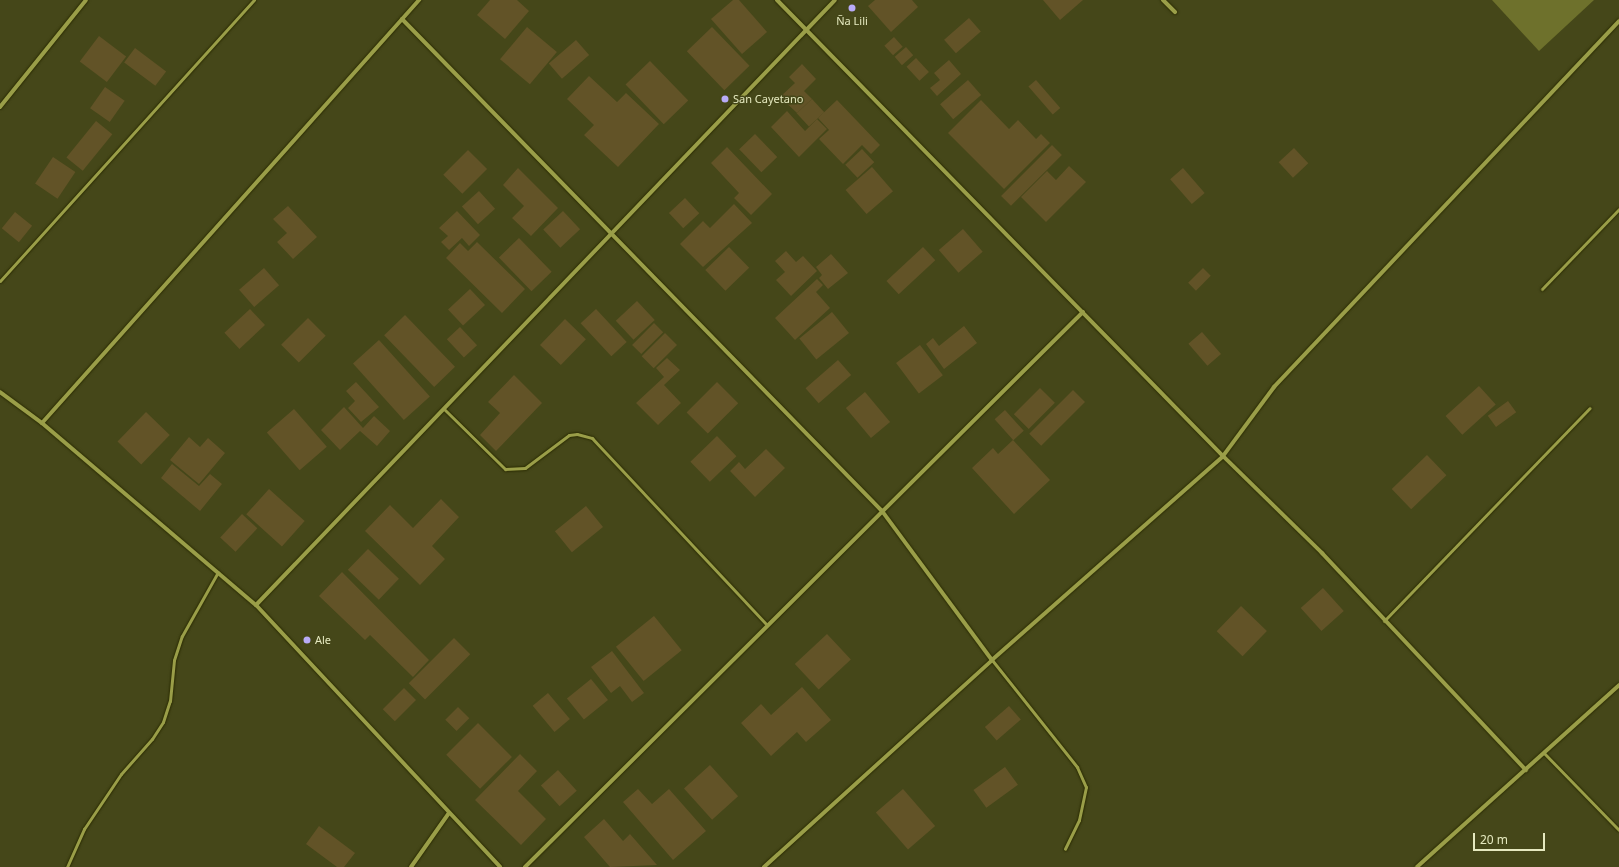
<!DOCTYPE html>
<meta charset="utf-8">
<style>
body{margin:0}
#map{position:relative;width:1619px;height:867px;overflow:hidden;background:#454719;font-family:"Noto Sans",sans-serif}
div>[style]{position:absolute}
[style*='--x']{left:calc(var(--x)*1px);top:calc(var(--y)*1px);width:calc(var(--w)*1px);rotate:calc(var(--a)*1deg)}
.green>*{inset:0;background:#6e712c}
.building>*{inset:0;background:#625327;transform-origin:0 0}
.roads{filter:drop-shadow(0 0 1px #2b2c00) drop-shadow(0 0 1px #2b2c00)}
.service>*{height:3px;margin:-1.5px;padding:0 1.5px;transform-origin:1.5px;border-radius:1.5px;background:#9a9e48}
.minor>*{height:4px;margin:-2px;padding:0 2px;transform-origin:2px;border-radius:2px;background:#9a9e48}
.dots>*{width:11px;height:11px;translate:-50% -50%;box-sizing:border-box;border:2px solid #454719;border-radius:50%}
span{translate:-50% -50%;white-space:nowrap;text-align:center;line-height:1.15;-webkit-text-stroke:3px #454719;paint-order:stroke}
.poi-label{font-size:11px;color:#e5e9bf}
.left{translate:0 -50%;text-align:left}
.scale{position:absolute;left:1473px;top:833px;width:72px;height:18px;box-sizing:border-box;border:2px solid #e5e9bf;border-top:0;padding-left:5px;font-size:12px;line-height:14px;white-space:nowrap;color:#e5e9bf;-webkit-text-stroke:3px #454719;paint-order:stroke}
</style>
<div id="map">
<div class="green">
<i style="clip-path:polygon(1492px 0,1594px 0,1539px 51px)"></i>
</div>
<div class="building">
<i style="clip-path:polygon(490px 0,517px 0,529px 11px,505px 39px,477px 15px)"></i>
<i style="clip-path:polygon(733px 0,739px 0,767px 32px,742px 54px,711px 19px)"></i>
<i style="clip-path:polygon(875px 0,912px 0,918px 7px,891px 32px,868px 6px)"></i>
<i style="clip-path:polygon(1043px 0,1083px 0,1060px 20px)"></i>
<i style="left:969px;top:18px;width:18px;height:33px;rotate:49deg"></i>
<i style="left:527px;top:27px;width:39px;height:42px;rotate:40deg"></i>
<i style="left:712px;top:27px;width:54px;height:35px;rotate:46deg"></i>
<i style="left:99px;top:36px;width:34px;height:32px;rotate:37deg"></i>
<i style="left:894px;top:37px;width:13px;height:13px;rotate:48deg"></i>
<i style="left:576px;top:40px;width:20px;height:36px;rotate:49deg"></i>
<i style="left:906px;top:47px;width:11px;height:15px;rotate:49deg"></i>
<i style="left:135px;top:48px;width:39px;height:18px;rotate:37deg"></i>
<i style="left:916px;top:58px;width:19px;height:13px;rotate:47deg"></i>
<i style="clip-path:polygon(949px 60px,961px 74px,937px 96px,930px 88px,940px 80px,934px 73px)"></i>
<i style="left:650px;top:61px;width:55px;height:34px;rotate:46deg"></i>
<i style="clip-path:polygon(802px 64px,816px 79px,804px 91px,812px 99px,797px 113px,780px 97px,795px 83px,789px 77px)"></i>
<i style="clip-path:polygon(589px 76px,617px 102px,626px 93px,659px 124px,618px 167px,584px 135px,594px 125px,567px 99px)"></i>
<i style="left:968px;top:80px;width:20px;height:37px;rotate:49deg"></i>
<i style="left:1036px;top:80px;width:37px;height:10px;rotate:49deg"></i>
<i style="left:105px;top:87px;width:24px;height:26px;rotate:35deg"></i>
<i style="left:812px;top:99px;width:18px;height:21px;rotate:47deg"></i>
<i style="clip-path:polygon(837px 100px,880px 145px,871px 154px,862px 145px,843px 164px,819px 139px,829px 130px,818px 118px)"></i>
<i style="clip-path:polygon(981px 100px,1009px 129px,1018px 120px,1036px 139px,1041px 134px,1050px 143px,1004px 189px,948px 133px)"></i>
<i style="clip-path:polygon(787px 111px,805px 131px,817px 119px,827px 129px,799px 157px,771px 127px)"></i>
<i style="left:96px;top:121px;width:21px;height:47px;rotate:39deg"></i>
<i style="left:755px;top:134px;width:32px;height:22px;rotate:46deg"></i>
<i style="left:1052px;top:145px;width:14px;height:72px;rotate:45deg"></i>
<i style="clip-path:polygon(727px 147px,772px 194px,751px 215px,734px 198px,739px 193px,711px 163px)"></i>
<i style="left:1294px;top:148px;width:21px;height:21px;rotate:47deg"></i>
<i style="left:862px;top:149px;width:18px;height:23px;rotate:47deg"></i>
<i style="left:468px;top:150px;width:27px;height:35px;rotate:45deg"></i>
<i style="left:53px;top:157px;width:27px;height:32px;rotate:34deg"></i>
<i style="clip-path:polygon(1069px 166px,1086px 182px,1046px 222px,1021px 197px,1047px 171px,1056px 180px)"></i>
<i style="left:872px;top:167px;width:32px;height:35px;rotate:49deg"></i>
<i style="clip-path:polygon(518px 168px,558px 208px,531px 236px,512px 218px,524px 206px,503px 185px)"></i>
<i style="left:1183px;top:168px;width:33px;height:17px;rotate:49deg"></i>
<i style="left:479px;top:191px;width:24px;height:23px;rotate:48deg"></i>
<i style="left:685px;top:198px;width:21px;height:22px;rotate:47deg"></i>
<i style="clip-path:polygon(734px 204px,752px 223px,703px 267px,680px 244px,703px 221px,710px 228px)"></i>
<i style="clip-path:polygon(288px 206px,317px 237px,293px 259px,277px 242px,287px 233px,273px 219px)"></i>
<i style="clip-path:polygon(457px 211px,480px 235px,469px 246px,462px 238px,449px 250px,441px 242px,448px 236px,439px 228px)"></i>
<i style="left:563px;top:211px;width:25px;height:27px;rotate:47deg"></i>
<i style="left:15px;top:212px;width:22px;height:21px;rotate:39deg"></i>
<i style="left:963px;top:229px;width:30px;height:32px;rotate:49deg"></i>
<i style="left:519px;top:238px;width:47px;height:28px;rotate:46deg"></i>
<i style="clip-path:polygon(477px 242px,525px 289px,502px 313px,446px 258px,460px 243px,468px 251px)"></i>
<i style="left:729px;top:247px;width:29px;height:33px;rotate:46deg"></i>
<i style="left:923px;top:247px;width:18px;height:50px;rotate:47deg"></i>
<i style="clip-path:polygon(786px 251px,796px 262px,803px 256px,817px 271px,791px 296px,776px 280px,785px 272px,775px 261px)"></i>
<i style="clip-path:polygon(831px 254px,848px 273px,828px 289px,819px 278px,822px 275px,816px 267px)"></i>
<i style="left:264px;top:268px;width:23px;height:33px;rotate:49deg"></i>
<i style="left:1203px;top:268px;width:11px;height:21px;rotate:45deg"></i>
<i style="clip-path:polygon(817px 279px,823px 285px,816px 292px,830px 308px,795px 340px,775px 318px)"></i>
<i style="left:470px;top:289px;width:22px;height:30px;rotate:47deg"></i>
<i style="left:637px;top:301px;width:26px;height:29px;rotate:47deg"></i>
<i style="left:250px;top:309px;width:22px;height:35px;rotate:47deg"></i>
<i style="left:596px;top:309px;width:45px;height:21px;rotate:47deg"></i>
<i style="left:832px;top:312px;width:27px;height:42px;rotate:51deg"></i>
<i style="left:405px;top:315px;width:72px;height:29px;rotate:46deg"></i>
<i style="left:308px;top:318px;width:25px;height:38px;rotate:45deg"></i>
<i style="left:565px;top:319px;width:29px;height:36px;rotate:44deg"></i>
<i style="left:654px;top:323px;width:13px;height:31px;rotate:45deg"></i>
<i style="clip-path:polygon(964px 326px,977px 343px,944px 369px,926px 344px,933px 338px,939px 346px)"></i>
<i style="left:460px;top:327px;width:25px;height:18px;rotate:47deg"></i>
<i style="left:1202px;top:332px;width:29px;height:18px;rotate:49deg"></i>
<i style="left:665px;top:333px;width:17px;height:33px;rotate:45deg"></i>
<i style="left:379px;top:340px;width:76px;height:35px;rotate:48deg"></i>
<i style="left:920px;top:345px;width:38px;height:30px;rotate:53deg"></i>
<i style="clip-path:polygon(667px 358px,680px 370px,664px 385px,681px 403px,658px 425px,636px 403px,664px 377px,656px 368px)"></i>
<i style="left:838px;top:360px;width:20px;height:43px;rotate:49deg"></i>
<i style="clip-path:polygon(514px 375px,542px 403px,496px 451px,480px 435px,500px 413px,488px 402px)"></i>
<i style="clip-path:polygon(356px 382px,379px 407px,361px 422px,348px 408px,355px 401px,346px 391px)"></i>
<i style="left:717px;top:382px;width:30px;height:43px;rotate:45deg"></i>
<i style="left:1479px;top:386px;width:25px;height:45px;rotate:48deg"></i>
<i style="left:1040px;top:388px;width:21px;height:37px;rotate:45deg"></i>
<i style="left:1073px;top:390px;width:17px;height:62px;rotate:45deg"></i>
<i style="left:865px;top:392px;width:39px;height:25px;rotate:50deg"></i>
<i style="left:1508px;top:401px;width:14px;height:25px;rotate:54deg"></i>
<i style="clip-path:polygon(344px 407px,363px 428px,374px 416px,390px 431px,377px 446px,360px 431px,340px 450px,321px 430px)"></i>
<i style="left:294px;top:409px;width:50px;height:36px;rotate:49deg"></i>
<i style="left:1005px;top:410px;width:28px;height:14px;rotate:48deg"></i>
<i style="left:146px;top:412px;width:33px;height:41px;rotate:44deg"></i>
<i style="left:717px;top:436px;width:28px;height:37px;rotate:46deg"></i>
<i style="clip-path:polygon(189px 437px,200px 447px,208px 438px,225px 453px,199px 484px,170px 460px)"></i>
<i style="clip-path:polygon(1013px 440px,1050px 480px,1014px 514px,972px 468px,993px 448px,998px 454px)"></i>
<i style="clip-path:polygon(766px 449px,785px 468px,755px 497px,730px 471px,739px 462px,745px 469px)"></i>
<i style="left:1427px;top:455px;width:28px;height:49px;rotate:46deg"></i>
<i style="clip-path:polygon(172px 464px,199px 486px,210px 474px,222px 484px,200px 511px,161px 478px)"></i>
<i style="left:269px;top:489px;width:48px;height:34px;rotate:42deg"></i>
<i style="clip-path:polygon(441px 499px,459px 517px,432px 546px,445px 559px,420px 585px,365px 531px,390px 505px,413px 528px)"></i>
<i style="left:586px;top:506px;width:27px;height:40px;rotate:51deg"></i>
<i style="left:242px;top:514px;width:21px;height:32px;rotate:43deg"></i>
<i style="left:368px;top:549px;width:43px;height:29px;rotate:44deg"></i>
<i style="clip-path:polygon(342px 572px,429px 660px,413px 677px,370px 635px,365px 640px,319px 596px)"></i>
<i style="left:1323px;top:588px;width:31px;height:30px;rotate:48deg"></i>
<i style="left:1241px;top:606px;width:36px;height:35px;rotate:44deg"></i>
<i style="left:654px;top:616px;width:44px;height:49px;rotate:51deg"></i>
<i style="left:827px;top:634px;width:35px;height:44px;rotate:47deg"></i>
<i style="left:454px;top:638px;width:23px;height:64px;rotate:45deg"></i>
<i style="clip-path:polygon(612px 651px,644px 693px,632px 702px,620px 686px,611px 693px,591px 667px)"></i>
<i style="left:591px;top:679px;width:27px;height:31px;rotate:51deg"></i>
<i style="clip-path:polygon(802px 687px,831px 720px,806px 742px,797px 732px,771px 756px,741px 723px,761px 704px,771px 715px)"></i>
<i style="left:404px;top:688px;width:17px;height:30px;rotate:45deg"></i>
<i style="left:548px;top:693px;width:34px;height:20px;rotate:50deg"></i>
<i style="left:1009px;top:706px;width:18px;height:32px;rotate:49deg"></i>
<i style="left:458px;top:707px;width:16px;height:18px;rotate:45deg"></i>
<i style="left:478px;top:723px;width:48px;height:45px;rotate:45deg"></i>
<i style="clip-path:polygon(520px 754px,537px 771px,518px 791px,546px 819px,521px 845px,475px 800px)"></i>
<i style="left:710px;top:765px;width:42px;height:35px;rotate:48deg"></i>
<i style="left:1005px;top:767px;width:22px;height:39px;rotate:54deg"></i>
<i style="left:558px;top:770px;width:28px;height:23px;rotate:48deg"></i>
<i style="clip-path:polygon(638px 789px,652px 804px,669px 789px,706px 831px,673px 860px,623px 802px)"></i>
<i style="left:903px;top:789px;width:49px;height:36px;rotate:49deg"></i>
<i style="clip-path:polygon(604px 819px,623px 841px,630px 834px,657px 865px,610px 867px,584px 837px)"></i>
<i style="clip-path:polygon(319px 826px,355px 853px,344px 867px,337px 867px,306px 844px)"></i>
</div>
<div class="roads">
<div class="service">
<i style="--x:0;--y:281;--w:379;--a:-47.9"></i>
<i style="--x:1542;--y:289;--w:111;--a:-46.1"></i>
<i style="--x:444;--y:409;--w:86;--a:44.5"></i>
<i style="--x:505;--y:469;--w:20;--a:-3"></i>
<i style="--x:525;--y:468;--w:55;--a:-36.9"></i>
<i style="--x:569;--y:435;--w:8;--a:-7"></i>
<i style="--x:577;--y:434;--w:16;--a:15"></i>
<i style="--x:592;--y:438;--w:256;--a:46.9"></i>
<i style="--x:1384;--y:621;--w:296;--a:-46"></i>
<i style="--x:992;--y:660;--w:137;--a:51.5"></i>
<i style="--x:1077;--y:767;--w:22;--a:66"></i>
<i style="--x:1086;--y:787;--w:34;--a:102"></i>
<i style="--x:1079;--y:820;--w:32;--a:116"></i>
<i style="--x:1544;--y:753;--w:107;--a:45.8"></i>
<i style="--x:67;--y:867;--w:42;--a:-65.9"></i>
<i style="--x:84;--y:829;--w:66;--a:-56.1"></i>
<i style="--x:121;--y:774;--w:47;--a:-48.5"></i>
<i style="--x:152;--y:739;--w:20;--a:-57"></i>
<i style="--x:163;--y:722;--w:22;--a:-72"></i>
<i style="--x:170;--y:701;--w:41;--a:-84.4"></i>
<i style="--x:174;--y:660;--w:25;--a:-72"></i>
<i style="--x:182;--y:636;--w:73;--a:-60.6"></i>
</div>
<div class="minor">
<i style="--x:777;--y:0;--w:638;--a:45.64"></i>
<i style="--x:1223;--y:456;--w:139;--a:44.4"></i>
<i style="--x:1322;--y:553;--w:298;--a:46.8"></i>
<i style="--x:1163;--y:0;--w:17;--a:45"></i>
<i style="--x:402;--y:19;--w:687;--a:45.71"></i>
<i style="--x:882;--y:511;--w:185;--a:53.6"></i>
<i style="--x:0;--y:107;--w:137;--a:-51.2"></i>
<i style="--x:0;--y:392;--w:52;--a:36.4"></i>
<i style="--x:42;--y:423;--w:281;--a:40.4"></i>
<i style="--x:256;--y:605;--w:358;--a:47"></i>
<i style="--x:42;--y:423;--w:567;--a:-48.29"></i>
<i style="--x:256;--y:605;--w:837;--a:-46.26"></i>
<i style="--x:411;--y:867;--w:66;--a:-54.9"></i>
<i style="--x:525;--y:867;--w:787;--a:-44.85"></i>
<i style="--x:764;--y:867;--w:308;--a:-42.2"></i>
<i style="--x:992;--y:660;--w:308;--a:-41.4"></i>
<i style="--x:1223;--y:456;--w:86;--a:-53.5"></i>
<i style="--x:1274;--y:387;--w:503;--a:-46.69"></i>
<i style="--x:1417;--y:867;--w:272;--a:-42"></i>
</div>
</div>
<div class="dots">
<i style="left:852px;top:8px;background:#b8abf7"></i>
<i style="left:725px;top:99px;background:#b8abf7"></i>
<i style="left:307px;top:640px;background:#b8abf7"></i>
</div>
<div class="poi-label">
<span style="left:852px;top:21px">Ña Lili</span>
<span class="left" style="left:733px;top:99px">San Cayetano</span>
<span class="left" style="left:315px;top:640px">Ale</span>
</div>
<div class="scale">20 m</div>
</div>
